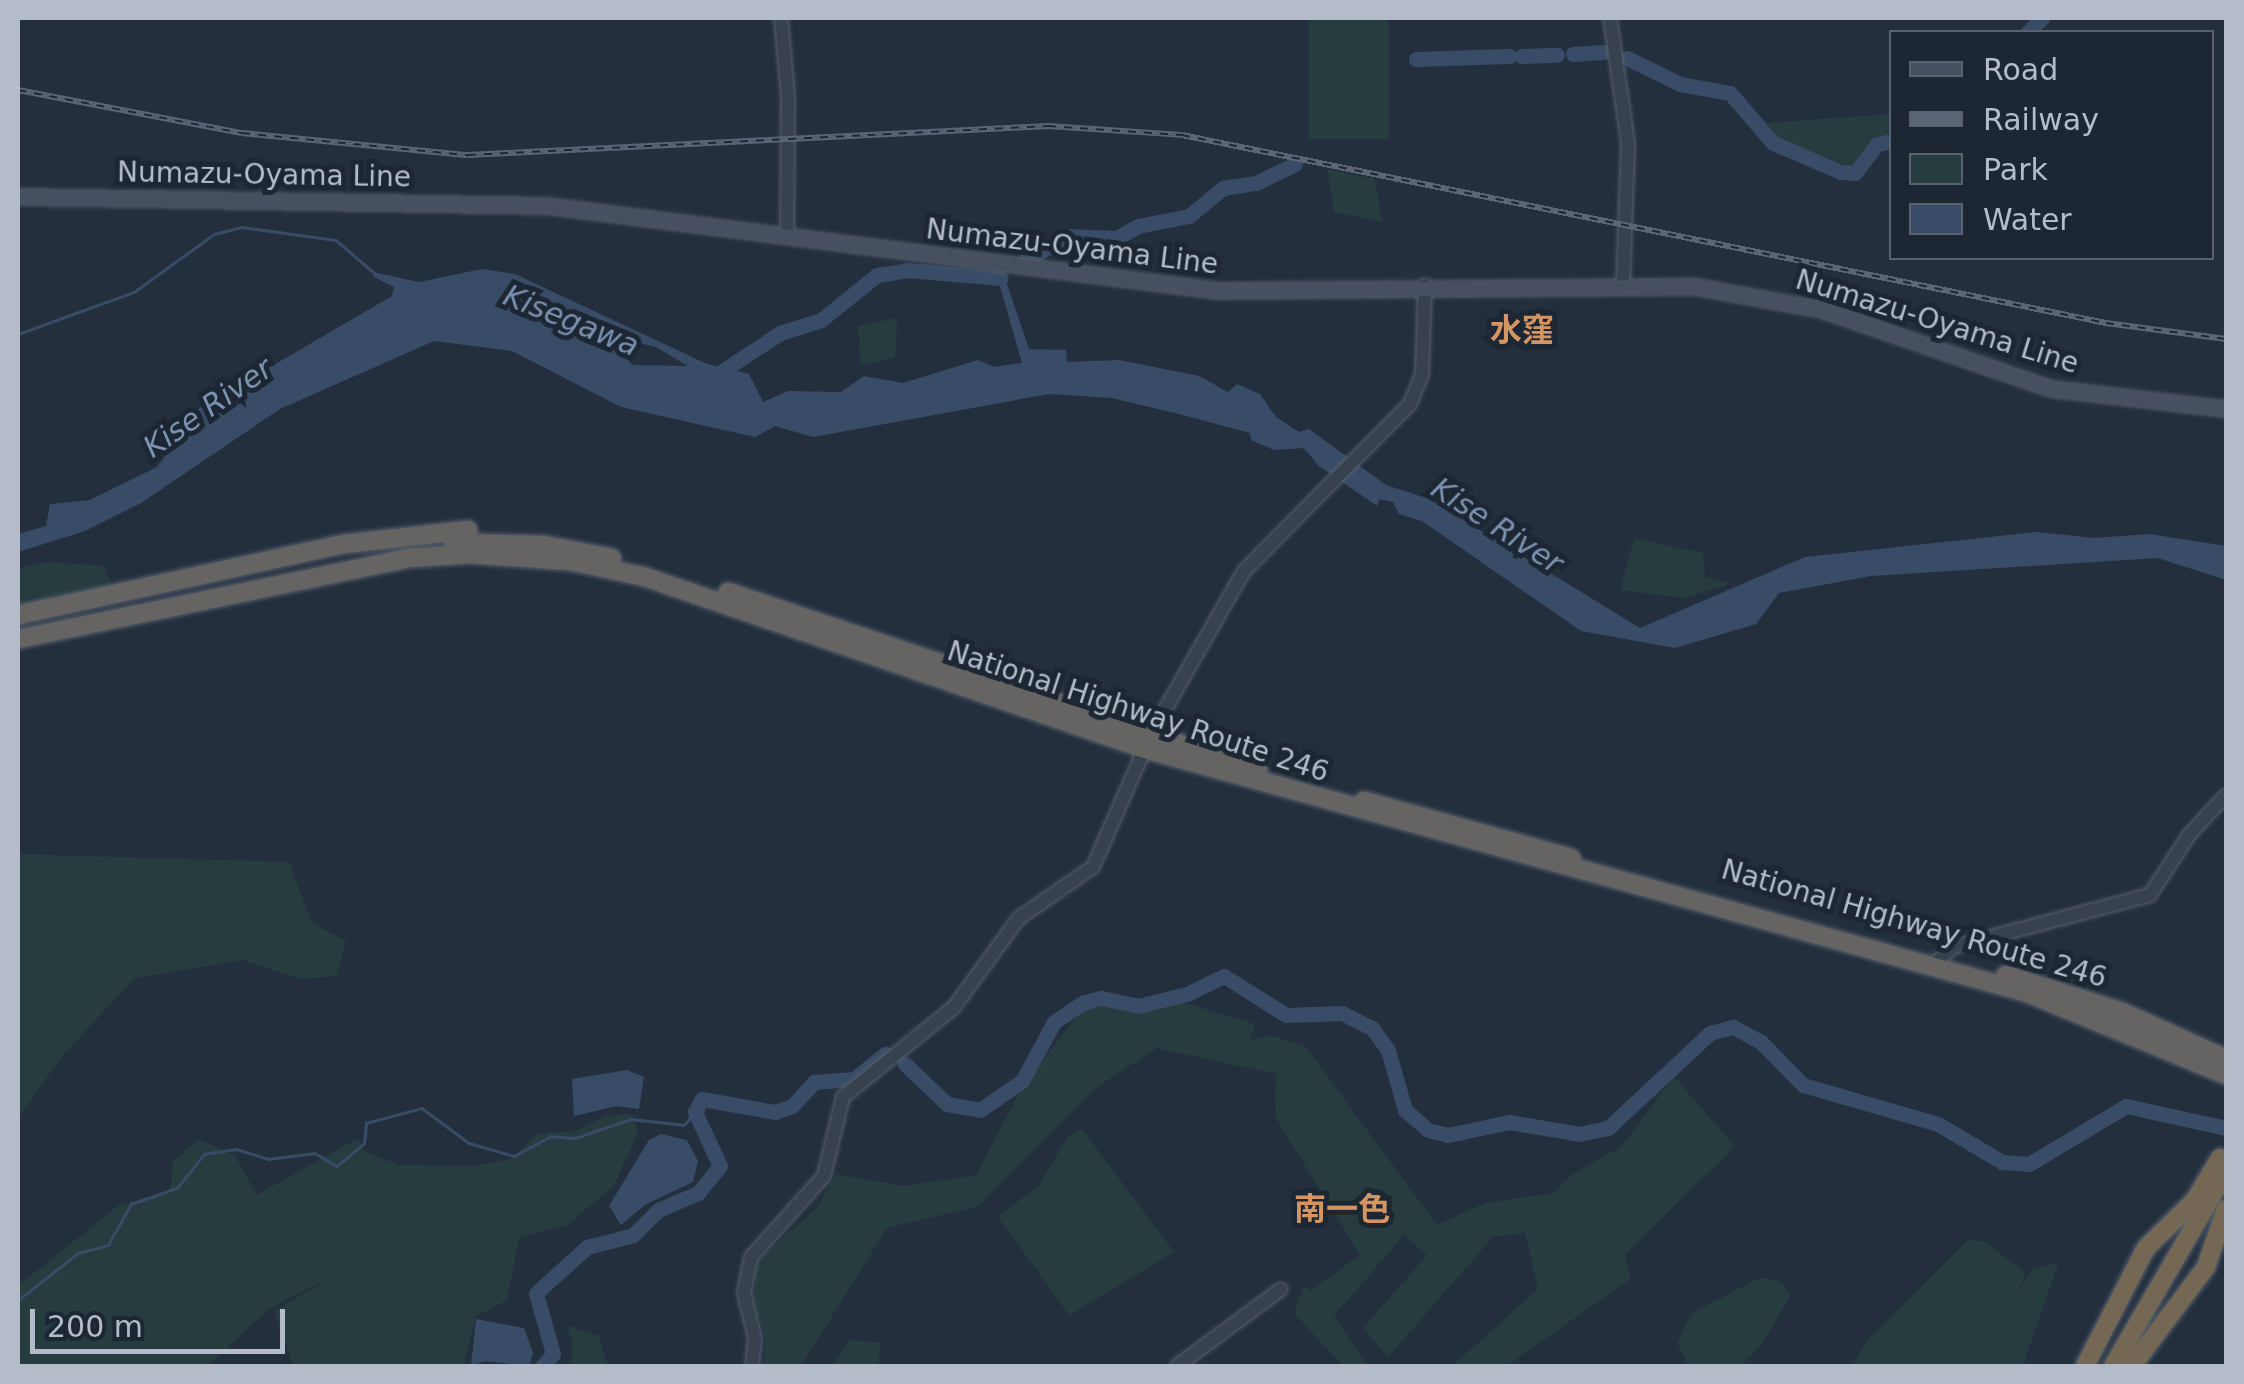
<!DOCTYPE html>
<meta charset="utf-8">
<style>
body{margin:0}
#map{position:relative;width:2244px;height:1384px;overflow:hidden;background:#242f3e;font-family:"DejaVu Sans","Noto Sans JP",sans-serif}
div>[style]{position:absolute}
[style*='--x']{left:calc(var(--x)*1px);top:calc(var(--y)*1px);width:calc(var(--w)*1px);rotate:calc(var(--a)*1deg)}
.green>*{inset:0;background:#263c3f;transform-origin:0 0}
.water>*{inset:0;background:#394c67}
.stream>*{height:2.5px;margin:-1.25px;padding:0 1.25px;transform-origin:1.25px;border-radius:1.25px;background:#394c67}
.river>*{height:15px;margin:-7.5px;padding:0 7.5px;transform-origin:7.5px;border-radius:7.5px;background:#394c67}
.roads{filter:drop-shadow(0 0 2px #565f6c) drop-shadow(0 0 2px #565f6c)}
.tertiary>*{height:12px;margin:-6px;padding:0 6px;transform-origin:6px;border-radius:6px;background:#38414e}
.secondary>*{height:14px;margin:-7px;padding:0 7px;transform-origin:7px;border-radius:7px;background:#465061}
.trunk>*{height:18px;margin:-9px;padding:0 9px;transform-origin:9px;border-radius:9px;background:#656462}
.motorway>*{height:18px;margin:-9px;padding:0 9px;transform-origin:9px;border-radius:9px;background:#746855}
.rail>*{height:6px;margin-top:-3px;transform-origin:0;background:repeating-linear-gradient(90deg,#1d2633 0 8px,#5a6575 0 16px);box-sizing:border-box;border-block:2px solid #5a6575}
span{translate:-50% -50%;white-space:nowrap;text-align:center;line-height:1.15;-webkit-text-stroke:10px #1d2633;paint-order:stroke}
.street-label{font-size:28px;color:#b4bcc9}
.water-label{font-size:30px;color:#7c92b1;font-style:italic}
.quarter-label{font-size:32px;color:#d59563;font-weight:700}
.frame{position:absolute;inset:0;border:20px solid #b4bcc9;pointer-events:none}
.legend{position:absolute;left:1889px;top:30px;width:325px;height:230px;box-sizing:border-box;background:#1d2633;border:2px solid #59626f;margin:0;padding:12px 18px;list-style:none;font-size:30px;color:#b4bcc9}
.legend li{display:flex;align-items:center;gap:20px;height:50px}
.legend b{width:50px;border:2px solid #59626f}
.scale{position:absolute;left:30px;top:1309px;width:255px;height:45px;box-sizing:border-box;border:5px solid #b4bcc9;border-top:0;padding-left:12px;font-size:30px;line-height:35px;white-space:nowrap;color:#b4bcc9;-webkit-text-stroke:8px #1d2633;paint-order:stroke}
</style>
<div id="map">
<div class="green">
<i style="left:1309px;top:18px;width:80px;height:121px"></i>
<i style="clip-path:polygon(1891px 114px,1891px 135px,1871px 143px,1852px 168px,1774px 139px,1763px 123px)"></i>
<i style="clip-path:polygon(1327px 169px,1375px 179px,1382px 222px,1334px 212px)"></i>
<i style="clip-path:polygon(897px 318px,895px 358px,861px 365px,858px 326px)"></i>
<i style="clip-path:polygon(1634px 538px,1703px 553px,1705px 577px,1729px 584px,1684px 598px,1620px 590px)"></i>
<i style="clip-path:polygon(46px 562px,104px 566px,112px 587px,18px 607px,18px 569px)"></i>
<i style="clip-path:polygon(18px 854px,289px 862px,312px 923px,346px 941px,336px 976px,300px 979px,243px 960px,135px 978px,63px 1055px,18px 1118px)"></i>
<i style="clip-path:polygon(1169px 998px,1255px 1024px,1250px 1040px,1269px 1035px,1305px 1046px,1437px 1225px,1485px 1203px,1554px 1193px,1571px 1175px,1622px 1146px,1674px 1076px,1735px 1147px,1625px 1254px,1631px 1279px,1506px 1366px,1452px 1366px,1538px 1289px,1525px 1233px,1493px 1237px,1388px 1357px,1363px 1328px,1427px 1255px,1404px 1235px,1334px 1316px,1368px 1366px,1343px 1366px,1294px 1313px,1304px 1285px,1310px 1291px,1360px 1255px,1275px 1117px,1276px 1074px,1157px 1048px,1100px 1085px,979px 1206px,887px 1228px,801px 1366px,763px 1366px,766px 1340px,754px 1299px,757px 1261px,816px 1209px,836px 1174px,903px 1186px,976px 1175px,1020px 1091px,1084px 1006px)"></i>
<i style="clip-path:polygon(633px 1114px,638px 1133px,613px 1186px,569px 1224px,519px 1238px,507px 1300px,476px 1316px,463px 1366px,293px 1366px,274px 1311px,333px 1276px,270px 1308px,208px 1366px,18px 1366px,18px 1286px,118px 1206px,170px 1191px,173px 1161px,198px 1140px,234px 1154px,257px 1195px,358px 1138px,366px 1152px,399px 1165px,473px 1166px,511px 1159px,537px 1134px,576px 1131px,606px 1116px)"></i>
<i style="clip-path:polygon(1082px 1129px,1174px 1252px,1069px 1315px,998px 1217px,1039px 1185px,1068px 1136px)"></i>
<i style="clip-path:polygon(1968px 1240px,1984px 1241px,2025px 1273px,2020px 1289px,2033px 1269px,2059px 1262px,2024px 1362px,2029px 1366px,1852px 1366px,1868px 1339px)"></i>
<i style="clip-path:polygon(1759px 1278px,1781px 1281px,1791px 1295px,1762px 1344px,1741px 1366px,1688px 1366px,1677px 1343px,1691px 1314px)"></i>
<i style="clip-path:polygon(566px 1325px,599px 1336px,608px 1366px,570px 1366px,573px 1344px)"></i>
<i style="clip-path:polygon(850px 1340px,881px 1343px,878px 1366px,832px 1366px)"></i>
</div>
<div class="water">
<i style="clip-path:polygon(evenodd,482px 269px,515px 274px,707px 364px,749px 374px,763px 402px,788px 391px,841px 392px,864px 376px,903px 383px,978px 360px,994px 367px,1022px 363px,997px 276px,1006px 281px,1029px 349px,1066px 350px,1067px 362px,1119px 360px,1199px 376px,1228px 392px,1237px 384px,1260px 394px,1276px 417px,1299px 432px,1309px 429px,1386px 485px,1429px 499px,1640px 628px,1805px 557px,2037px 532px,2094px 538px,2149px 534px,2226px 546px,2226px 580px,2158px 558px,1871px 576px,1779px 593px,1756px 624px,1675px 648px,1581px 631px,1422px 521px,1399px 514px,1393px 502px,1379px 499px,1377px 506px,1319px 466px,1304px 448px,1274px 450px,1251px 440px,1250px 433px,1183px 415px,1112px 398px,1049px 394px,813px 437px,775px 426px,755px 437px,621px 407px,512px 351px,434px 341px,280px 409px,141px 503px,85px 531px,18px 552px,18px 534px,46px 526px,50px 504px,90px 500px,157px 467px,171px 448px,173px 430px,195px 411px,392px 296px,394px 287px,372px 276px,377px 273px,419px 282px,482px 269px,631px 341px,656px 347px,688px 366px,632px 365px,616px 346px,631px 341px)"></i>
<i style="clip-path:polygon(627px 1070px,644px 1077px,639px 1109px,617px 1106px,574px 1116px,572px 1079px)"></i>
<i style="clip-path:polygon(661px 1134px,687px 1140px,698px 1161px,693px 1182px,645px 1205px,621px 1225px,609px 1206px,649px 1140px)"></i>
<i style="clip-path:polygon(476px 1319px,524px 1328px,533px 1353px,529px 1366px,485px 1361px,471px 1366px)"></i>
</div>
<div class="stream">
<i style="--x:18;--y:334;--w:123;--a:-19.9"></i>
<i style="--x:134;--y:292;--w:99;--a:-35.9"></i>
<i style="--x:214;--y:234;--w:29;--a:-14"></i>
<i style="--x:242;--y:227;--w:95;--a:7.9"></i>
<i style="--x:336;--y:240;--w:55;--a:40.6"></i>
<i style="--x:18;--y:1300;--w:76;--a:-38.1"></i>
<i style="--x:78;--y:1253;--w:31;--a:-15"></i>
<i style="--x:108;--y:1245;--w:47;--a:-60.7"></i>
<i style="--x:131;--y:1204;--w:49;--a:-19.2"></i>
<i style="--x:177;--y:1188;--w:43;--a:-51.5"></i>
<i style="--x:204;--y:1154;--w:32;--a:-9"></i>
<i style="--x:236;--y:1149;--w:34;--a:17"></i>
<i style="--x:268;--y:1159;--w:47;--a:-7.3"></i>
<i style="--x:315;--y:1153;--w:26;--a:31"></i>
<i style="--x:337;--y:1166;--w:35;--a:-40"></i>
<i style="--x:364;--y:1143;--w:20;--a:-84"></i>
<i style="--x:366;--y:1123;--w:58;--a:-15"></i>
<i style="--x:422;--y:1108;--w:59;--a:36.7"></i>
<i style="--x:469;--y:1143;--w:47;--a:16.1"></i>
<i style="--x:514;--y:1156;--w:42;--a:-28.4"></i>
<i style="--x:551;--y:1136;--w:24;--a:5"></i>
<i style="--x:575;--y:1138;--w:59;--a:-18.7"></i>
<i style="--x:631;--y:1119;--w:53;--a:6.5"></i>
<i style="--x:684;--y:1125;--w:17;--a:-50"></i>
</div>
<div class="river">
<i style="--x:2028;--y:32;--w:20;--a:-45"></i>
<i style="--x:1573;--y:54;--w:30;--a:-4"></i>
<i style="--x:1521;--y:56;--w:36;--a:-2"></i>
<i style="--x:1627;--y:58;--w:59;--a:26.1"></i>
<i style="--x:1680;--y:84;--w:51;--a:10.2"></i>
<i style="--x:1730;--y:93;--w:66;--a:49.3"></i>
<i style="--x:1773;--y:143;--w:74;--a:23.1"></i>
<i style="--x:1841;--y:172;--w:14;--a:4"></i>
<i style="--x:1855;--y:173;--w:36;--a:-53"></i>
<i style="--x:1877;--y:144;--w:15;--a:-11"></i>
<i style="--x:1416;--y:59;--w:93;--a:-1.8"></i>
<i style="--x:1025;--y:260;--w:50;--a:-28.6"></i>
<i style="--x:1069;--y:236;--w:48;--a:2.4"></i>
<i style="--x:1117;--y:238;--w:24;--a:-30"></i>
<i style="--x:1138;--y:226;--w:52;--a:-11.1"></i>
<i style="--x:1189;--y:216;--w:44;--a:-39.5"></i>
<i style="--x:1223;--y:188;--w:33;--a:-9"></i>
<i style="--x:1256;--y:183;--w:43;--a:-26"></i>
<i style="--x:710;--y:379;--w:84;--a:-33.3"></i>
<i style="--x:780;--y:333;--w:43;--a:-17.6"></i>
<i style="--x:821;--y:320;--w:72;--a:-38.8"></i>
<i style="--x:877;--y:275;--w:30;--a:-9"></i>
<i style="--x:907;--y:270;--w:94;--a:4.9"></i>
<i style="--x:905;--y:1064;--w:58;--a:43.6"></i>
<i style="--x:947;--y:1104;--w:34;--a:10"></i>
<i style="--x:980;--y:1110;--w:51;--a:-34.6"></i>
<i style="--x:1022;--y:1081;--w:67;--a:-61.5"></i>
<i style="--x:1054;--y:1022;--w:34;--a:-34"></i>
<i style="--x:1082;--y:1003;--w:20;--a:-15"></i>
<i style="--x:1101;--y:998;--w:38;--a:12"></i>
<i style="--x:1138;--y:1006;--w:50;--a:-13.8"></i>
<i style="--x:1187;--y:994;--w:41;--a:-25.9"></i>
<i style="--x:1224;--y:976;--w:73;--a:32.2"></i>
<i style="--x:1286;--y:1015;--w:56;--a:-2"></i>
<i style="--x:1342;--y:1013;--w:34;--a:27"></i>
<i style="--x:1372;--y:1028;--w:27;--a:54"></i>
<i style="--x:1388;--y:1050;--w:62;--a:74.2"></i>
<i style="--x:1405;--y:1110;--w:30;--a:41"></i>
<i style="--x:1428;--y:1130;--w:21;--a:14"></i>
<i style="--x:1448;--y:1135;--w:62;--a:-12"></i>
<i style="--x:1509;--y:1122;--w:71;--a:9.7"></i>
<i style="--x:1579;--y:1134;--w:30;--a:-12"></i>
<i style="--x:1608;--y:1128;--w:139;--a:-43"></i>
<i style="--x:1710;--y:1033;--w:24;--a:-15"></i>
<i style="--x:1733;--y:1027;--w:32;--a:28"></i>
<i style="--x:1761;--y:1042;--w:60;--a:45.7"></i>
<i style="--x:1803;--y:1085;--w:141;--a:16.1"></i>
<i style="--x:1938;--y:1124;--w:74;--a:30.7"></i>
<i style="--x:2002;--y:1162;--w:27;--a:4"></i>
<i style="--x:2029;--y:1164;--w:113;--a:-30.9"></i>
<i style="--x:2126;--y:1106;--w:102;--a:12.4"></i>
<i style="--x:542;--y:1366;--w:16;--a:-47"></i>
<i style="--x:553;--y:1354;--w:63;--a:-105.6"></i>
<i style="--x:536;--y:1293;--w:69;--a:-42"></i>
<i style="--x:587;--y:1247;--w:48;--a:-14.6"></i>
<i style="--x:633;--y:1235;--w:35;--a:-45"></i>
<i style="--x:658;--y:1210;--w:43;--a:-23"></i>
<i style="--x:698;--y:1193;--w:35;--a:-51"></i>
<i style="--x:720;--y:1166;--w:60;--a:-114.8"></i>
<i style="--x:695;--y:1112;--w:15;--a:-62"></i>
<i style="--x:702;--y:1099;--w:74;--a:10.1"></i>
<i style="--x:775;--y:1112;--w:18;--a:-19"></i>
<i style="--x:792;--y:1106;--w:33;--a:-47"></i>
<i style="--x:814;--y:1082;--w:40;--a:-4.3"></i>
<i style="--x:854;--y:1079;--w:40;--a:-39"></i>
</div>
<div class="roads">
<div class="tertiary">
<i style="--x:781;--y:18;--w:79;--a:84.9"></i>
<i style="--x:788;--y:97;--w:140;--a:90.4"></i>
<i style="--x:1610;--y:18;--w:126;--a:81.8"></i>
<i style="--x:1628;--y:143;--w:141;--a:92"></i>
<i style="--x:1930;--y:967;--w:30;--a:-41"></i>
<i style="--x:1953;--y:947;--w:204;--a:-14.8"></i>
<i style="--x:2150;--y:895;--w:72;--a:-57"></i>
<i style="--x:2189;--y:835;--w:54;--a:-47.2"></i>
<i style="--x:752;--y:1366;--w:28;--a:-84"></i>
<i style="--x:755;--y:1338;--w:46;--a:-103.7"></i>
<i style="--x:744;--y:1293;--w:37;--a:-79"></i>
<i style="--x:751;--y:1257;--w:109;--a:-48"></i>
<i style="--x:824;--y:1176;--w:81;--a:-76.5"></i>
<i style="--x:843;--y:1097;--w:143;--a:-39"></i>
<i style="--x:954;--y:1007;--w:110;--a:-53.9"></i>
<i style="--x:1019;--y:918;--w:90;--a:-34.6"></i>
<i style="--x:1093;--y:867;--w:145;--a:-66.4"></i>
<i style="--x:1151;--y:734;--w:188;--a:-60.3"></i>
<i style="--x:1244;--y:571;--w:235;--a:-45.2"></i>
<i style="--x:1410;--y:404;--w:31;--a:-68"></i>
<i style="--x:1422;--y:375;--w:90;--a:-88.1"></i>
<i style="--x:1177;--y:1366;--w:129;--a:-36.5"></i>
</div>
<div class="secondary">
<i style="--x:18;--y:197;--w:529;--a:0.97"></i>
<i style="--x:547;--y:206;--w:676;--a:7.22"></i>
<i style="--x:1218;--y:291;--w:478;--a:-0.5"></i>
<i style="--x:1696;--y:287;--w:128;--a:10.3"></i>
<i style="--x:1822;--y:310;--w:243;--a:19"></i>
<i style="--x:2052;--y:389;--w:175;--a:6.6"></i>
</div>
<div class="trunk">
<i style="--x:454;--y:543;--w:89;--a:1.3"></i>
<i style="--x:543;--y:545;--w:70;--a:10.7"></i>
<i style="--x:728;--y:592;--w:559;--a:18.56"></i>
<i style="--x:18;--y:615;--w:335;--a:-12.3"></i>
<i style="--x:345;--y:544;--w:124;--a:-6.5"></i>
<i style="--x:18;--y:639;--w:399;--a:-11.7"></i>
<i style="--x:409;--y:558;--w:61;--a:-3.8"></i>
<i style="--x:470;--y:554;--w:101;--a:4"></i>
<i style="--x:571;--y:561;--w:76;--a:12.2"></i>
<i style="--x:645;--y:577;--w:529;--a:18.98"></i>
<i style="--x:1145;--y:749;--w:913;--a:15.44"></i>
<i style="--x:2025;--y:992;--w:217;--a:22.4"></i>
<i style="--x:1364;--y:801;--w:215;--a:15.4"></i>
<i style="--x:2006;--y:975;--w:122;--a:17.7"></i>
<i style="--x:2122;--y:1012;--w:114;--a:24.3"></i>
</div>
<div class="motorway">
<i style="--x:2085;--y:1366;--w:133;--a:-62.7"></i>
<i style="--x:2146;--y:1248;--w:69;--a:-44.4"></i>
<i style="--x:2195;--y:1200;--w:49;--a:-59.2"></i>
<i style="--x:2113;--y:1366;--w:225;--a:-59.8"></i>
<i style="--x:2132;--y:1366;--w:124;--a:-53.2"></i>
<i style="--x:2206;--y:1267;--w:61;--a:-71"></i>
</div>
</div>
<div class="rail">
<i style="--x:18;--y:90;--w:228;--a:10.9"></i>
<i style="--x:242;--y:133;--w:227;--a:5.6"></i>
<i style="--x:468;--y:155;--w:581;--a:-2.86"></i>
<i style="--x:1048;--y:126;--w:134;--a:3.8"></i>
<i style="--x:1182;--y:135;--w:943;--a:11.5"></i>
<i style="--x:2106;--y:323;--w:121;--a:7.6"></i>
</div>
<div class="street-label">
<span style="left:264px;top:175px;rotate:1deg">Numazu-Oyama Line</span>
<span style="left:1072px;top:247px;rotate:7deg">Numazu-Oyama Line</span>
<span style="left:1937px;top:322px;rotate:17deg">Numazu-Oyama Line</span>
<span style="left:1138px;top:712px;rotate:18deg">National Highway Route 246</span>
<span style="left:1914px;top:924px;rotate:16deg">National Highway Route 246</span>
</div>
<div class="water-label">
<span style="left:571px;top:321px;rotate:22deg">Kisegawa</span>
<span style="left:208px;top:408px;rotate:-35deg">Kise River</span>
<span style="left:1497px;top:526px;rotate:33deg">Kise River</span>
</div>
<div class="quarter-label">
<span style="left:1522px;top:330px">水窪</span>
<span style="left:1342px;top:1209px">南一色</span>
</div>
<div class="frame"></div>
<ul class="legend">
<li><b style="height:12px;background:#465061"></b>Road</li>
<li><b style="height:12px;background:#5a6575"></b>Railway</li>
<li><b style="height:28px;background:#263c3f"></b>Park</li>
<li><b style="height:28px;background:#394c67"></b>Water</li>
</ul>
<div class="scale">200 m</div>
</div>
